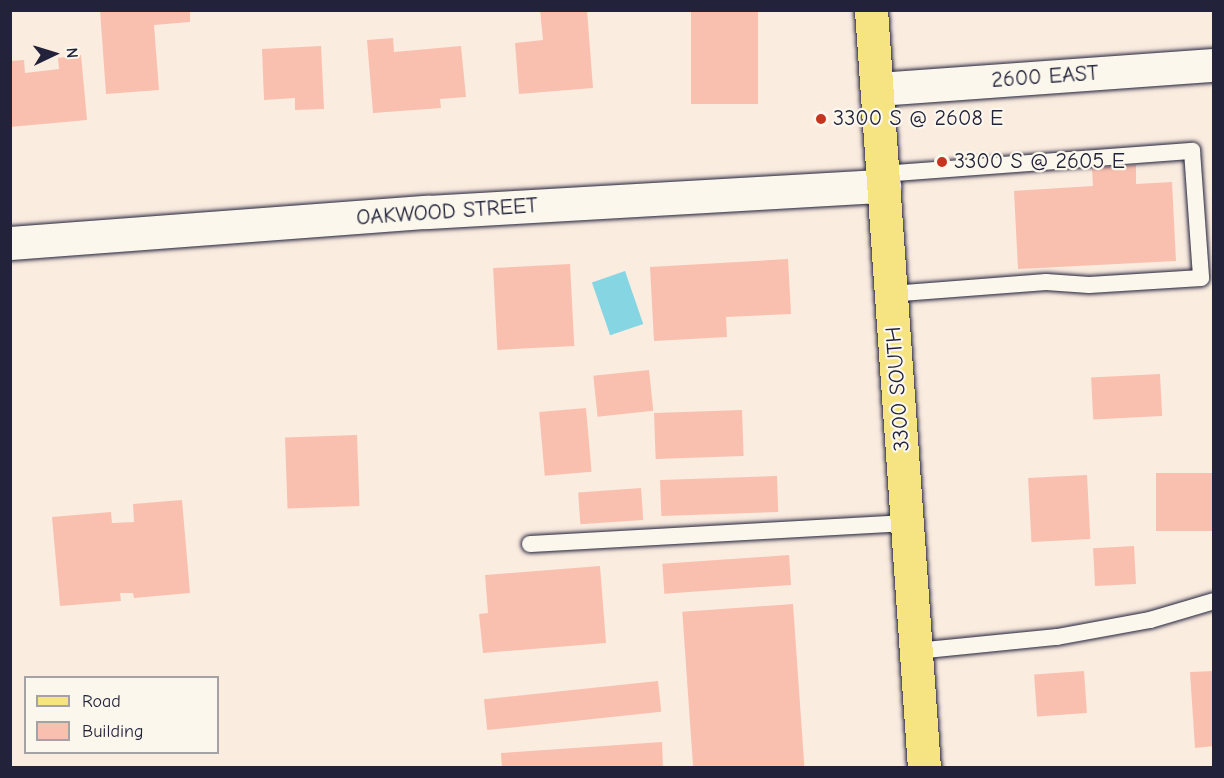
<!DOCTYPE html>
<style>
body{margin:0}
#map{position:relative;width:1224px;height:778px;overflow:hidden;background:#fbece0;font-family:"Comic Neue",sans-serif}
div>[style]{position:absolute}
[style*='--x']{left:calc(var(--x)*1px);top:calc(var(--y)*1px);width:calc(var(--w)*1px);rotate:calc(var(--a)*1deg)}
.water>*{inset:0;background:#86d5e3;transform-origin:0 0}
.building>*{inset:0;background:#f9c0af;transform-origin:0 0}
.roads{filter:drop-shadow(0 0 2px #22223b) drop-shadow(0 0 2px #22223b)}
.lane>*{height:16px;margin:-8px;padding:0 8px;transform-origin:8px;border-radius:8px;background:#fbf7ec}
.street>*{height:33px;margin:-16.5px;padding:0 16.5px;transform-origin:16.5px;border-radius:16.5px;background:#fbf7ec}
.primary>*{height:33px;margin:-16.5px;padding:0 16.5px;transform-origin:16.5px;border-radius:16.5px;background:#f6e381}
.dots>*{width:16px;height:16px;translate:-50% -50%;box-sizing:border-box;border:3px solid #fbf7ec;border-radius:50%}
span{translate:-50% -50%;white-space:nowrap;text-align:center;line-height:1.15;-webkit-text-stroke:4.5px #fbf7ec;paint-order:stroke}
.street-label{font-size:22px;color:#22223b}
.poi-label{font-size:22px;color:#22223b}
.left{translate:0 -50%;text-align:left}
.frame{position:absolute;inset:0;border:12px solid #22223b;pointer-events:none}
.legend{position:absolute;left:24px;top:676px;width:195px;height:78px;box-sizing:border-box;background:#fbf7ec;border:2px solid #a4a2a5;margin:0;padding:8px 10px;list-style:none;font-size:18px;color:#22223b}
.legend li{display:flex;align-items:center;gap:12px;height:30px}
.legend b{width:30px;border:2px solid #a4a2a5}
.north{position:absolute;left:24px;top:24px;width:60px;height:60px;-webkit-text-stroke:4px #fbf7ec;paint-order:stroke;rotate:86deg;font-size:16px;font-weight:700;line-height:24px;text-align:center;color:#22223b}
.north::after{content:'';display:block;margin:auto;width:21px;height:27px;background:#22223b;clip-path:polygon(50% 0,100% 100%,50% 72%,0 100%)}
</style>
<div id="map">
<div class="water">
<i style="left:625px;top:271px;width:56px;height:35px;rotate:71deg"></i>
</div>
<div class="building">
<i style="clip-path:polygon(100px 10px,190px 10px,190px 22px,154px 25px,159px 90px,106px 94px)"></i>
<i style="clip-path:polygon(540px 10px,587px 10px,593px 88px,519px 94px,515px 43px,543px 40px)"></i>
<i style="left:691px;top:10px;width:67px;height:94px"></i>
<i style="clip-path:polygon(393px 38px,394px 52px,461px 46px,466px 97px,440px 99px,441px 108px,373px 113px,367px 40px)"></i>
<i style="clip-path:polygon(321px 46px,324px 109px,295px 110px,295px 98px,264px 100px,262px 49px)"></i>
<i style="clip-path:polygon(81px 55px,87px 120px,10px 127px,10px 61px,24px 60px,25px 73px,59px 69px,58px 58px)"></i>
<i style="clip-path:polygon(1136px 165px,1136px 184px,1172px 182px,1176px 261px,1018px 269px,1014px 191px,1093px 186px,1092px 168px)"></i>
<i style="clip-path:polygon(788px 259px,791px 314px,726px 317px,727px 337px,654px 341px,650px 267px)"></i>
<i style="left:570px;top:264px;width:82px;height:77px;rotate:87deg"></i>
<i style="left:649px;top:370px;width:41px;height:56px;rotate:84deg"></i>
<i style="left:1160px;top:374px;width:42px;height:69px;rotate:87deg"></i>
<i style="left:586px;top:408px;width:64px;height:47px;rotate:85deg"></i>
<i style="left:742px;top:410px;width:46px;height:88px;rotate:88deg"></i>
<i style="left:357px;top:435px;width:71px;height:72px;rotate:88deg"></i>
<i style="left:1214px;top:473px;width:58px;height:58px;rotate:90deg"></i>
<i style="left:1087px;top:475px;width:64px;height:59px;rotate:87deg"></i>
<i style="left:777px;top:476px;width:36px;height:117px;rotate:88deg"></i>
<i style="left:641px;top:488px;width:32px;height:63px;rotate:86deg"></i>
<i style="clip-path:polygon(182px 500px,190px 593px,134px 598px,133px 593px,120px 593px,121px 601px,60px 606px,52px 517px,111px 512px,112px 523px,134px 522px,133px 504px)"></i>
<i style="left:1134px;top:546px;width:38px;height:41px;rotate:87deg"></i>
<i style="left:789px;top:555px;width:30px;height:127px;rotate:86deg"></i>
<i style="clip-path:polygon(600px 566px,606px 643px,483px 653px,479px 614px,488px 613px,485px 575px)"></i>
<i style="left:793px;top:604px;width:164px;height:111px;rotate:86deg"></i>
<i style="left:1084px;top:671px;width:42px;height:50px;rotate:86deg"></i>
<i style="clip-path:polygon(1214px 671px,1214px 746px,1195px 748px,1190px 672px)"></i>
<i style="left:658px;top:681px;width:31px;height:175px;rotate:84deg"></i>
<i style="clip-path:polygon(662px 742px,663px 768px,502px 768px,501px 753px)"></i>
</div>
<div class="roads">
<div class="lane">
<i style="--x:883;--y:174;--w:310;--a:-4.3"></i>
<i style="--x:1192;--y:151;--w:127;--a:85.9"></i>
<i style="--x:1201;--y:278;--w:112;--a:176.4"></i>
<i style="--x:1089;--y:285;--w:43;--a:-176"></i>
<i style="--x:1046;--y:282;--w:155;--a:175.6"></i>
<i style="--x:530;--y:544;--w:378;--a:-3.2"></i>
<i style="--x:916;--y:651;--w:142;--a:-5.7"></i>
<i style="--x:1057;--y:637;--w:95;--a:-10.4"></i>
<i style="--x:1150;--y:620;--w:67;--a:-16.5"></i>
</div>
<div class="street">
<i style="--x:877;--y:89;--w:338;--a:-4.1"></i>
<i style="--x:10;--y:243;--w:418;--a:-4.3"></i>
<i style="--x:427;--y:212;--w:458;--a:-3.3"></i>
</div>
<div class="primary">
<i style="--x:871;--y:10;--w:760;--a:86"></i>
</div>
</div>
<div class="dots">
<i style="left:821px;top:119px;background:#c8321e"></i>
<i style="left:942px;top:162px;background:#c8321e"></i>
</div>
<div class="street-label">
<span style="left:1045px;top:77px;rotate:-4deg">2600 EAST</span>
<span style="left:447px;top:212px;rotate:-4deg">OAKWOOD STREET</span>
<span style="left:898px;top:389px;rotate:-94deg">3300 SOUTH</span>
</div>
<div class="poi-label">
<span class="left" style="left:833px;top:119px">3300 S @ 2608 E</span>
<span class="left" style="left:954px;top:162px">3300 S @ 2605 E</span>
</div>
<div class="frame"></div>
<ul class="legend">
<li><b style="height:8px;background:#f6e381"></b>Road</li>
<li><b style="height:16px;background:#f9c0af"></b>Building</li>
</ul>
<div class="north">N</div>
</div>
